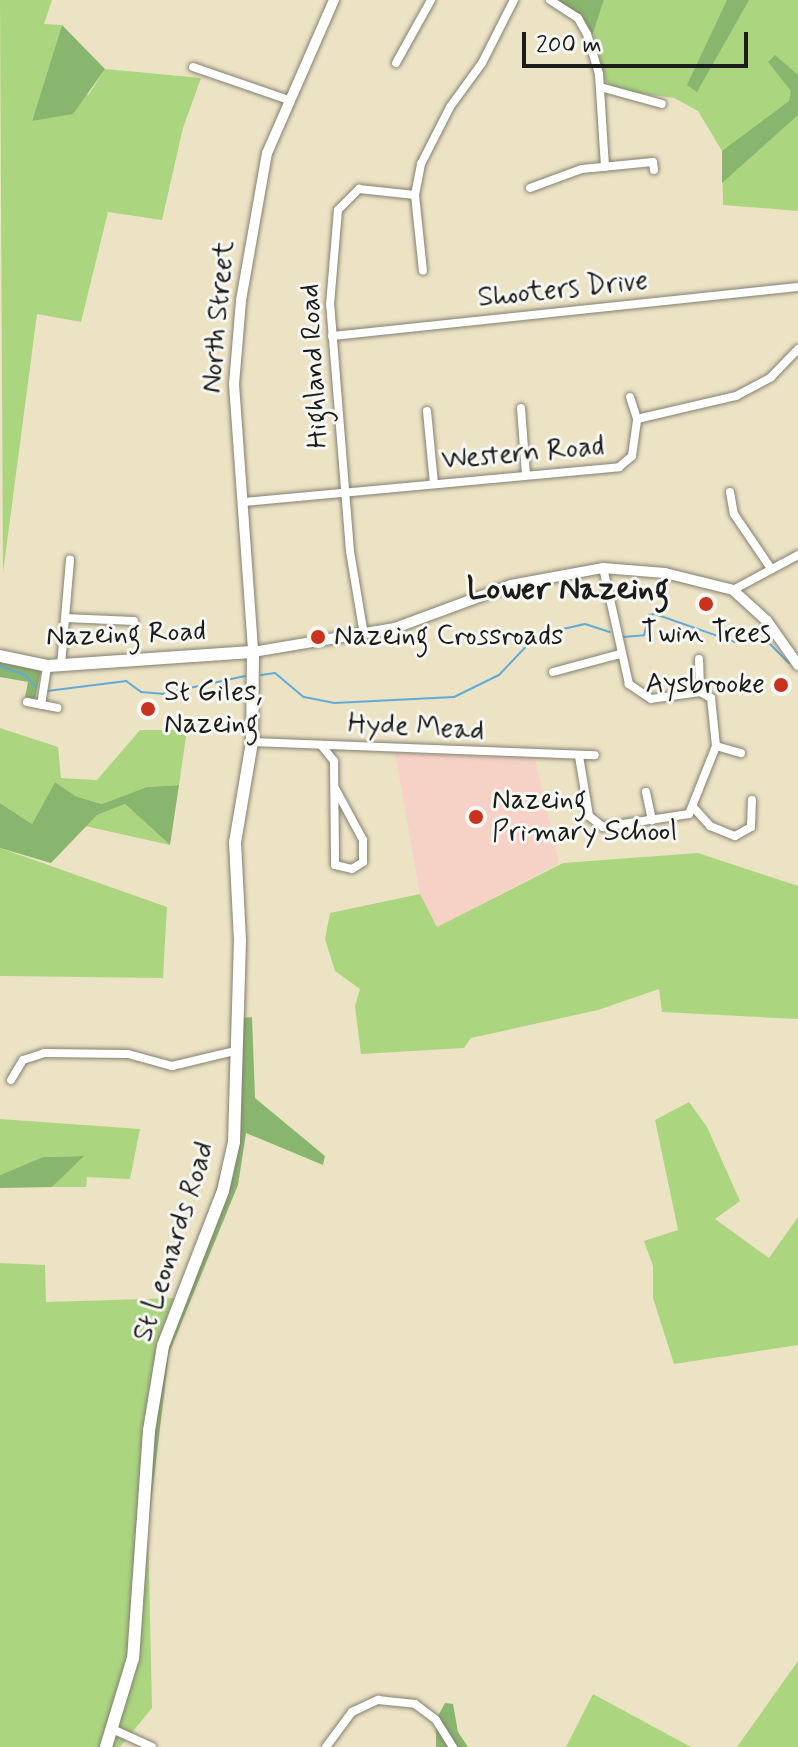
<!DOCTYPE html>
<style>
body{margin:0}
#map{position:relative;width:798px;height:1747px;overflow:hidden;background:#ece3c5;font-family:Mynerve,sans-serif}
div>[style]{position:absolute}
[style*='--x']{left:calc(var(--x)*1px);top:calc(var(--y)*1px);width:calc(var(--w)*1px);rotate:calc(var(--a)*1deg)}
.built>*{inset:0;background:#f6d1c6}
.green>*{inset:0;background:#acd580}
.forest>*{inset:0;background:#89b66e}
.stream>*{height:2px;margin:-1px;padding:0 1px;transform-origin:1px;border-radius:1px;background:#61abd8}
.roads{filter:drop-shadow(0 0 2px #848070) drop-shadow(0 0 2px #848070)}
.minor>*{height:8px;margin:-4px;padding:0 4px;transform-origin:4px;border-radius:4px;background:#fff}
.tertiary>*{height:10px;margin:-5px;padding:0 5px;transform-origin:5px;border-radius:5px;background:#fff}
.secondary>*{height:12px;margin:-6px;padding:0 6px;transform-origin:6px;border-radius:6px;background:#fff}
.dots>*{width:22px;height:22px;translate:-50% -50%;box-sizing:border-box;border:4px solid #f6f6f2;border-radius:50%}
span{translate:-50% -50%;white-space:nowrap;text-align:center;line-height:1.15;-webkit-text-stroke:6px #f6f6f2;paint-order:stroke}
.street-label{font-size:28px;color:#1c1c1c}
.poi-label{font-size:28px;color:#1c1c1c}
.left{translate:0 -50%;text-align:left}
.right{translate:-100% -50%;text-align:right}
.quarter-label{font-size:32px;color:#1c1c1c;font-weight:700}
.scale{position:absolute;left:522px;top:32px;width:226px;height:36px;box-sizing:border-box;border:4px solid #1c1c1c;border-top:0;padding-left:10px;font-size:24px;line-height:28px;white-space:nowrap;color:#1c1c1c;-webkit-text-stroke:6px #f6f6f2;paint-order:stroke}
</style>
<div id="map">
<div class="built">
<i style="clip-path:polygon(395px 753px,535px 759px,559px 863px,437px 927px,420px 894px)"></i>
</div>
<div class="green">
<i style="clip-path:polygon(0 0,52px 0,44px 24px,62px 25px,32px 121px,89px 94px,105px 69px,201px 78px,183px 128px,162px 220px,108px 212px,81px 322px,37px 314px,3px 573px)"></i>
<i style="clip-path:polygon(604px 0,798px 0,798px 211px,723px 205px,722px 151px,698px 111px,674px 98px,618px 90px,605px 81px,593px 32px)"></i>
<i style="clip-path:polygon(0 728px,58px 747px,61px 778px,97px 780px,140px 730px,187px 730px,179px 785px,147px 787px,103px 804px,75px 796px,55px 782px,32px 824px,0 803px)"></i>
<i style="clip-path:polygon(125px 804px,170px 845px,85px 826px,97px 815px)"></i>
<i style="clip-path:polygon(0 848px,167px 907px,163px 978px,0 976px)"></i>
<i style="clip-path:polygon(698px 853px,798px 886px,798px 1019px,662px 1012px,659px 989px,598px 1010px,471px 1038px,464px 1048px,361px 1054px,355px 1006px,360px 989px,335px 971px,325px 939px,330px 913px,420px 894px,437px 927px,563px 863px)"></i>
<i style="clip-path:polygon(689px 1102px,707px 1127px,740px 1201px,715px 1219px,769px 1258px,798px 1217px,798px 1345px,674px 1364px,653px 1298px,653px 1266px,644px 1241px,678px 1230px,655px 1120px)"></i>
<i style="clip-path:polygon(0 1119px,140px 1129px,130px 1179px,87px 1177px,86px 1187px,52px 1187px,82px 1156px,43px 1157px,0 1175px)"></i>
<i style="clip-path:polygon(0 1263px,45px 1265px,46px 1302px,178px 1298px,136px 1528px,148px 1528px,152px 1708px,120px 1747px,0 1747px)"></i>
<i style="clip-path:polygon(798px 1661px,798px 1747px,737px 1747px)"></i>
<i style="clip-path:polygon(593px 1694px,691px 1747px,566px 1747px)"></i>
</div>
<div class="forest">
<i style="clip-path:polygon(550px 0,604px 0,590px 42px,567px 10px)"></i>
<i style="clip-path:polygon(727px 0,749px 0,697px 92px,687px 85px)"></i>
<i style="clip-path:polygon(62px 25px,105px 69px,73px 114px,32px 121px)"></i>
<i style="clip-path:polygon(775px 55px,798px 75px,798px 115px,722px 183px,722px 151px,789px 101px,791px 91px,768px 62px)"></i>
<i style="clip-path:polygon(0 660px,41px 670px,35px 699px,25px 697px,28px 682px,0 677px)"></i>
<i style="clip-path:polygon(55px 782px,75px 796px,102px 804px,147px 787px,179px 785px,170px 845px,125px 804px,97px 815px,51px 863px,0 848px,0 803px,32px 824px)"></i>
<i style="clip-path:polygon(252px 1017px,255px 1098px,325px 1156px,323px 1165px,246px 1133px,238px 1185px,169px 1353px,148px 1528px,135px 1528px,161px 1342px,196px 1262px,233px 1127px,232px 1019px)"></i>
<i style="clip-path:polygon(84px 1156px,52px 1187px,0 1188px,0 1175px,43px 1157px)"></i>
<i style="clip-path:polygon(445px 1703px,453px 1704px,458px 1732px,468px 1747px,436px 1747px,436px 1720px)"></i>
</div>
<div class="stream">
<i style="--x:623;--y:637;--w:21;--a:-5"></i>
<i style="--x:644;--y:635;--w:21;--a:-76"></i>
<i style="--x:649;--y:615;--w:6;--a:-9"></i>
<i style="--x:655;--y:614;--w:85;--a:19.3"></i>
<i style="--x:735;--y:642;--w:32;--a:-2"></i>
<i style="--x:767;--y:641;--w:31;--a:45"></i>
<i style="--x:0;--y:666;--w:27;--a:20"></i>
<i style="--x:25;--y:675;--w:16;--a:47"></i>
<i style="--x:261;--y:675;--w:14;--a:-8"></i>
<i style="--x:275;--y:673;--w:38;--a:40"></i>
<i style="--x:304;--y:697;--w:31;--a:11"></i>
<i style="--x:334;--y:703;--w:120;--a:-2.9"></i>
<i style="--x:454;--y:697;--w:50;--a:-26.1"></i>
<i style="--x:499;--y:675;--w:55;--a:-46.5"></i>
<i style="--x:537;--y:635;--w:49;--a:-12.9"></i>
<i style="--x:585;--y:624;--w:26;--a:18"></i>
<i style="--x:47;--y:691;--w:80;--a:-7.2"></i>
<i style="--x:126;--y:681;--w:19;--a:36"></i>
<i style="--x:141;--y:692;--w:21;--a:5"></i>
<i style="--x:162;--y:694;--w:85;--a:-12.2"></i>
</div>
<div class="roads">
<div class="minor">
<i style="--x:550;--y:0;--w:33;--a:33"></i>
<i style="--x:578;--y:18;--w:18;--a:61"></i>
<i style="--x:587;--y:34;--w:42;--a:73.3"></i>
<i style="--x:599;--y:74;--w:93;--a:86.3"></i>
<i style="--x:396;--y:63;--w:72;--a:-60.9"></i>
<i style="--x:193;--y:67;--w:102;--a:19"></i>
<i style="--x:600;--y:87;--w:64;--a:15.3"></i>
<i style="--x:530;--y:188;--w:55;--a:-20.1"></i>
<i style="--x:582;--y:169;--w:71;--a:-5.6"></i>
<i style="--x:653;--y:162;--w:8;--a:83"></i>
<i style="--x:415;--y:195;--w:76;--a:84"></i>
<i style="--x:332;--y:336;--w:469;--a:-6"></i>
<i style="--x:630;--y:397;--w:23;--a:72"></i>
<i style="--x:521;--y:408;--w:67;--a:85.7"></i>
<i style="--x:427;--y:411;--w:73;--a:84.5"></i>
<i style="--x:730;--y:492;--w:22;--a:80"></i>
<i style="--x:734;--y:514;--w:64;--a:55.8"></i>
<i style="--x:244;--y:502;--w:377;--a:-5.3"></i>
<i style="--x:619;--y:467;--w:17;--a:-40"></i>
<i style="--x:632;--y:456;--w:37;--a:-82"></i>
<i style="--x:637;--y:419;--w:102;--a:-13.1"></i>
<i style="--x:736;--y:396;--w:40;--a:-28"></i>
<i style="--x:771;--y:377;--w:39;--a:-46"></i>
<i style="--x:733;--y:590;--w:74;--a:-28.3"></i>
<i style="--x:65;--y:618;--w:69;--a:2.5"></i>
<i style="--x:364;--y:635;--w:85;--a:-99.5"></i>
<i style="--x:350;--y:551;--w:247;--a:-94.6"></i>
<i style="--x:330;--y:305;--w:95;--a:-85.2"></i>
<i style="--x:338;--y:210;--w:30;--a:-45"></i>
<i style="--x:359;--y:189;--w:56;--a:6.1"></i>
<i style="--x:415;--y:195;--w:32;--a:-79"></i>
<i style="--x:421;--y:164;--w:64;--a:-63"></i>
<i style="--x:450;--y:107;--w:54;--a:-54"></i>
<i style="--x:482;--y:63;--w:71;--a:-63.1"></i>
<i style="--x:699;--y:659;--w:33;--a:88"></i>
<i style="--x:61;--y:665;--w:106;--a:-85.1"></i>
<i style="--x:553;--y:672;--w:69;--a:-15"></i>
<i style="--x:27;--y:702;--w:31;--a:11"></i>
<i style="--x:41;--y:705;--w:39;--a:-81"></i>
<i style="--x:252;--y:742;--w:343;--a:2.2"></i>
<i style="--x:321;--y:745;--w:21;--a:51"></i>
<i style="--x:334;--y:761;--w:104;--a:89.4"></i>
<i style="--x:335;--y:865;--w:17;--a:13"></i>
<i style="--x:352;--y:869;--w:13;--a:-32"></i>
<i style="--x:363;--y:862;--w:22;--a:-90"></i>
<i style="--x:363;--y:840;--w:59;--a:-118.3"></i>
<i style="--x:716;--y:746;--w:26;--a:16"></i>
<i style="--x:579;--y:756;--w:61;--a:80.5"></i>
<i style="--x:589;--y:816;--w:18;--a:38"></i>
<i style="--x:603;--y:827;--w:87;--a:-8.6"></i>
<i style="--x:689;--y:814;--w:73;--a:-68.3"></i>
<i style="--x:716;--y:746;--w:48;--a:-95.9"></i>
<i style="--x:711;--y:698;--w:13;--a:-151"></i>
<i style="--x:700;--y:692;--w:49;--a:171.9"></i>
<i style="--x:651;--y:699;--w:27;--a:-146"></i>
<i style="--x:629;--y:684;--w:119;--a:-102.6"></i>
<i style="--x:646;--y:792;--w:29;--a:78"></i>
<i style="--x:694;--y:808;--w:24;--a:48"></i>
<i style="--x:710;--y:826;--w:27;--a:22"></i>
<i style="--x:735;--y:836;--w:18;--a:-29"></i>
<i style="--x:751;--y:827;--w:27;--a:-88"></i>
<i style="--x:11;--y:1080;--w:23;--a:-59"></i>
<i style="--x:23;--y:1060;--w:22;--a:-18"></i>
<i style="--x:44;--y:1053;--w:84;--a:0.7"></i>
<i style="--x:128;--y:1054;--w:46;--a:15.3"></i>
<i style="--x:172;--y:1066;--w:65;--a:-13.4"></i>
<i style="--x:110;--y:1728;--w:46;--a:24.3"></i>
<i style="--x:326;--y:1747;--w:44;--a:-53.4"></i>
<i style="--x:352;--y:1712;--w:29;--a:-25"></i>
<i style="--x:378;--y:1700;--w:37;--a:6"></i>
<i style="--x:415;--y:1704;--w:26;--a:37"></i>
<i style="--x:436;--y:1720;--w:32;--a:58"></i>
</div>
<div class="tertiary">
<i style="--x:334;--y:0;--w:167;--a:113.6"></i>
<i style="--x:267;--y:153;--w:150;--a:100"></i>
<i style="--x:241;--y:301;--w:83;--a:94.8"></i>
<i style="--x:234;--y:384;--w:269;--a:85.9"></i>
<i style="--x:253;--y:652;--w:144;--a:-9.6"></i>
<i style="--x:395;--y:628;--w:124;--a:-20.3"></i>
<i style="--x:511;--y:585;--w:94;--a:-10.5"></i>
<i style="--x:603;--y:568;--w:62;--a:4.6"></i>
<i style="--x:665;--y:573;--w:70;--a:14"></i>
<i style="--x:733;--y:590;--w:46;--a:42.4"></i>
<i style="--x:767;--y:621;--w:54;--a:54.8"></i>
</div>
<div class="secondary">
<i style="--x:0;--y:656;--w:48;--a:12"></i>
<i style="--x:47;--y:666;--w:206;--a:-3.9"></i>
<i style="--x:253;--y:652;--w:90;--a:90.6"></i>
<i style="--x:252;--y:742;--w:101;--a:99.6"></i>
<i style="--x:235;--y:842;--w:98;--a:87.1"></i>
<i style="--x:240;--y:940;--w:202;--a:91.7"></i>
<i style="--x:234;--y:1142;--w:50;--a:102.7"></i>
<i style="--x:223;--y:1191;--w:166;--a:111.2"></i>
<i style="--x:163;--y:1346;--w:86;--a:99.4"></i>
<i style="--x:149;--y:1431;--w:228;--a:94"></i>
<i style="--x:133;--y:1658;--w:93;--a:106.9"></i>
</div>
</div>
<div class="dots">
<i style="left:706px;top:604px;background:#c8321e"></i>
<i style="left:318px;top:637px;background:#c8321e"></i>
<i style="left:781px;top:685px;background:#c8321e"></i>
<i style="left:148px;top:709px;background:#c8321e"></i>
<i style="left:476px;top:817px;background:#c8321e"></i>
</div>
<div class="street-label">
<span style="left:563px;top:290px;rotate:-6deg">Shooters Drive</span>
<span style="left:219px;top:317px;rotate:-85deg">North Street</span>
<span style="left:315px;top:366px;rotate:-93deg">Highland Road</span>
<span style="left:523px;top:454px;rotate:-5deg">Western Road</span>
<span style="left:126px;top:635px;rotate:-2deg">Nazeing Road</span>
<span style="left:416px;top:728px;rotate:3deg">Hyde Mead</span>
<span style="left:175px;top:1242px;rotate:-72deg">St Leonards Road</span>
</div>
<div class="poi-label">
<span style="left:706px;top:634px">Twin Trees</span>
<span class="left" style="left:334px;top:637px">Nazeing Crossroads</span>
<span class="right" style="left:765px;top:685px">Aysbrooke</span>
<span class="left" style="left:164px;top:709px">St Giles,<br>Nazeing</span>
<span class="left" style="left:492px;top:817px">Nazeing<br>Primary School</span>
</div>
<div class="quarter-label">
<span style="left:568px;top:589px">Lower Nazeing</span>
</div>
<div class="scale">200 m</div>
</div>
